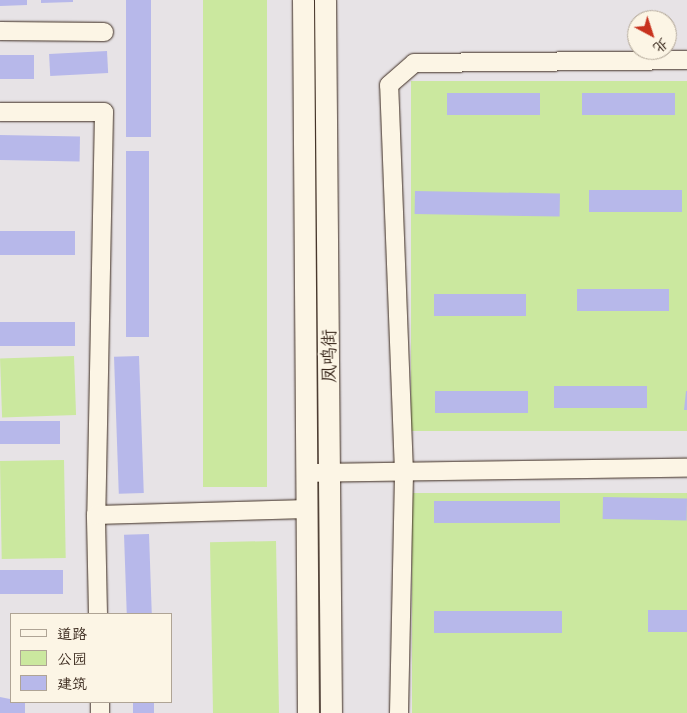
<!DOCTYPE html>
<meta charset="utf-8">
<style>
body{margin:0}
#map{position:relative;width:687px;height:713px;overflow:hidden;background:#e7e3e6;font-family:Mali,"LXGW WenKai TC",sans-serif}
div>[style]{position:absolute}
[style*='--x']{left:calc(var(--x)*1px);top:calc(var(--y)*1px);width:calc(var(--w)*1px);rotate:calc(var(--a)*1deg)}
.green>*{inset:0;background:#cbe89f;transform-origin:0 0}
.building>*{inset:0;background:#b7b8ea;transform-origin:0 0}
.roads{filter:drop-shadow(0 0 1px #3b2a1e) drop-shadow(0 0 1px #3b2a1e)}
.minor>*{height:18px;margin:-9px;padding:0 9px;transform-origin:9px;border-radius:9px;background:#fcf5e5}
.major>*{height:21px;margin:-10.5px;padding:0 10.5px;transform-origin:10.5px;border-radius:10.5px;background:#fcf5e5}
span{translate:-50% -50%;white-space:nowrap;text-align:center;line-height:1.15;-webkit-text-stroke:4px #fcf5e5;paint-order:stroke}
.street-label{font-size:18px;color:#3b2a1e}
.legend{position:absolute;left:10px;top:613px;width:162px;height:90px;box-sizing:border-box;background:#fcf5e5;border:1px solid #afa495;margin:0;padding:6px 9px;list-style:none;font-size:15px;color:#3b2a1e}
.legend li{display:flex;align-items:center;gap:10px;height:25px}
.legend b{width:25px;border:1px solid #afa495}
.north{position:absolute;left:627px;top:10px;width:50px;height:50px;box-sizing:border-box;background:#fcf5e5;border:1px solid #afa495;border-radius:50%;rotate:140deg;font-size:14px;font-weight:700;line-height:20px;text-align:center;color:#3b2a1e}
.north::after{content:'';display:block;margin:auto;width:18px;height:22px;background:#c8321e;clip-path:polygon(50% 0,100% 100%,50% 72%,0 100%)}
</style>
<div id="map">
<div class="green">
<i style="left:203px;top:0;width:64px;height:487px"></i>
<i style="left:687px;top:81px;width:350px;height:276px;rotate:90deg"></i>
<i style="left:74px;top:356px;width:59px;height:74px;rotate:88deg"></i>
<i style="left:64px;top:460px;width:98px;height:64px;rotate:89deg"></i>
<i style="left:687px;top:493px;width:220px;height:275px;rotate:90deg"></i>
<i style="left:276px;top:541px;width:172px;height:66px;rotate:89deg"></i>
</div>
<div class="building">
<i style="clip-path:polygon(0 0,27px 0,27px 5px,0 6px)"></i>
<i style="clip-path:polygon(41px 0,73px 0,73px 2px,41px 3px)"></i>
<i style="left:126px;top:0;width:25px;height:137px"></i>
<i style="left:107px;top:51px;width:22px;height:58px;rotate:87deg"></i>
<i style="left:34px;top:55px;width:24px;height:34px;rotate:90deg"></i>
<i style="left:540px;top:93px;width:22px;height:93px;rotate:90deg"></i>
<i style="left:675px;top:93px;width:22px;height:93px;rotate:90deg"></i>
<i style="left:0;top:135px;width:80px;height:25px;rotate:1deg"></i>
<i style="left:149px;top:151px;width:186px;height:23px;rotate:90deg"></i>
<i style="left:682px;top:190px;width:22px;height:93px;rotate:90deg"></i>
<i style="left:415px;top:191px;width:145px;height:23px;rotate:1deg"></i>
<i style="left:0;top:231px;width:75px;height:24px"></i>
<i style="left:669px;top:289px;width:22px;height:92px;rotate:90deg"></i>
<i style="left:526px;top:294px;width:22px;height:92px;rotate:90deg"></i>
<i style="left:0;top:322px;width:75px;height:24px"></i>
<i style="left:139px;top:356px;width:137px;height:25px;rotate:88deg"></i>
<i style="left:647px;top:386px;width:22px;height:93px;rotate:90deg"></i>
<i style="left:528px;top:391px;width:22px;height:93px;rotate:90deg"></i>
<i style="clip-path:polygon(686px 391px,687px 391px,687px 410px,684px 410px)"></i>
<i style="left:0;top:421px;width:60px;height:23px"></i>
<i style="left:603px;top:497px;width:84px;height:22px;rotate:1deg"></i>
<i style="left:434px;top:501px;width:126px;height:22px"></i>
<i style="left:149px;top:534px;width:80px;height:25px;rotate:88deg"></i>
<i style="left:0;top:570px;width:63px;height:24px"></i>
<i style="left:648px;top:610px;width:39px;height:22px"></i>
<i style="left:434px;top:611px;width:128px;height:22px"></i>
<i style="clip-path:polygon(0 697px,25px 702px,25px 713px,0 713px)"></i>
<i style="left:133px;top:702px;width:21px;height:11px"></i>
</div>
<div class="roads">
<div class="minor">
<i style="--x:0;--y:31;--w:104;--a:0.6"></i>
<i style="--x:0;--y:112;--w:104;--a:0"></i>
<i style="--x:104;--y:112;--w:403;--a:91.1"></i>
<i style="--x:306;--y:473;--w:381;--a:-0.8"></i>
<i style="--x:98;--y:614;--w:99;--a:-91.2"></i>
<i style="--x:96;--y:515;--w:211;--a:-1.6"></i>
<i style="--x:100;--y:702;--w:11;--a:90"></i>
<i style="--x:399;--y:713;--w:241;--a:-88.8"></i>
<i style="--x:404;--y:472;--w:387;--a:-92.2"></i>
<i style="--x:389;--y:85;--w:33;--a:-41"></i>
<i style="--x:414;--y:63;--w:273;--a:-0.6"></i>
</div>
<div class="major">
<i style="--x:303;--y:0;--w:713;--a:89.6"></i>
<i style="--x:325;--y:0;--w:713;--a:89.52"></i>
</div>
</div>
<div class="street-label">
<span style="left:328px;top:356px;rotate:-90deg">凤鸣街</span>
</div>
<ul class="legend">
<li><b style="height:6px;background:#fcf5e5"></b>道路</li>
<li><b style="height:14px;background:#cbe89f"></b>公园</li>
<li><b style="height:14px;background:#b7b8ea"></b>建筑</li>
</ul>
<div class="north">北</div>
</div>
